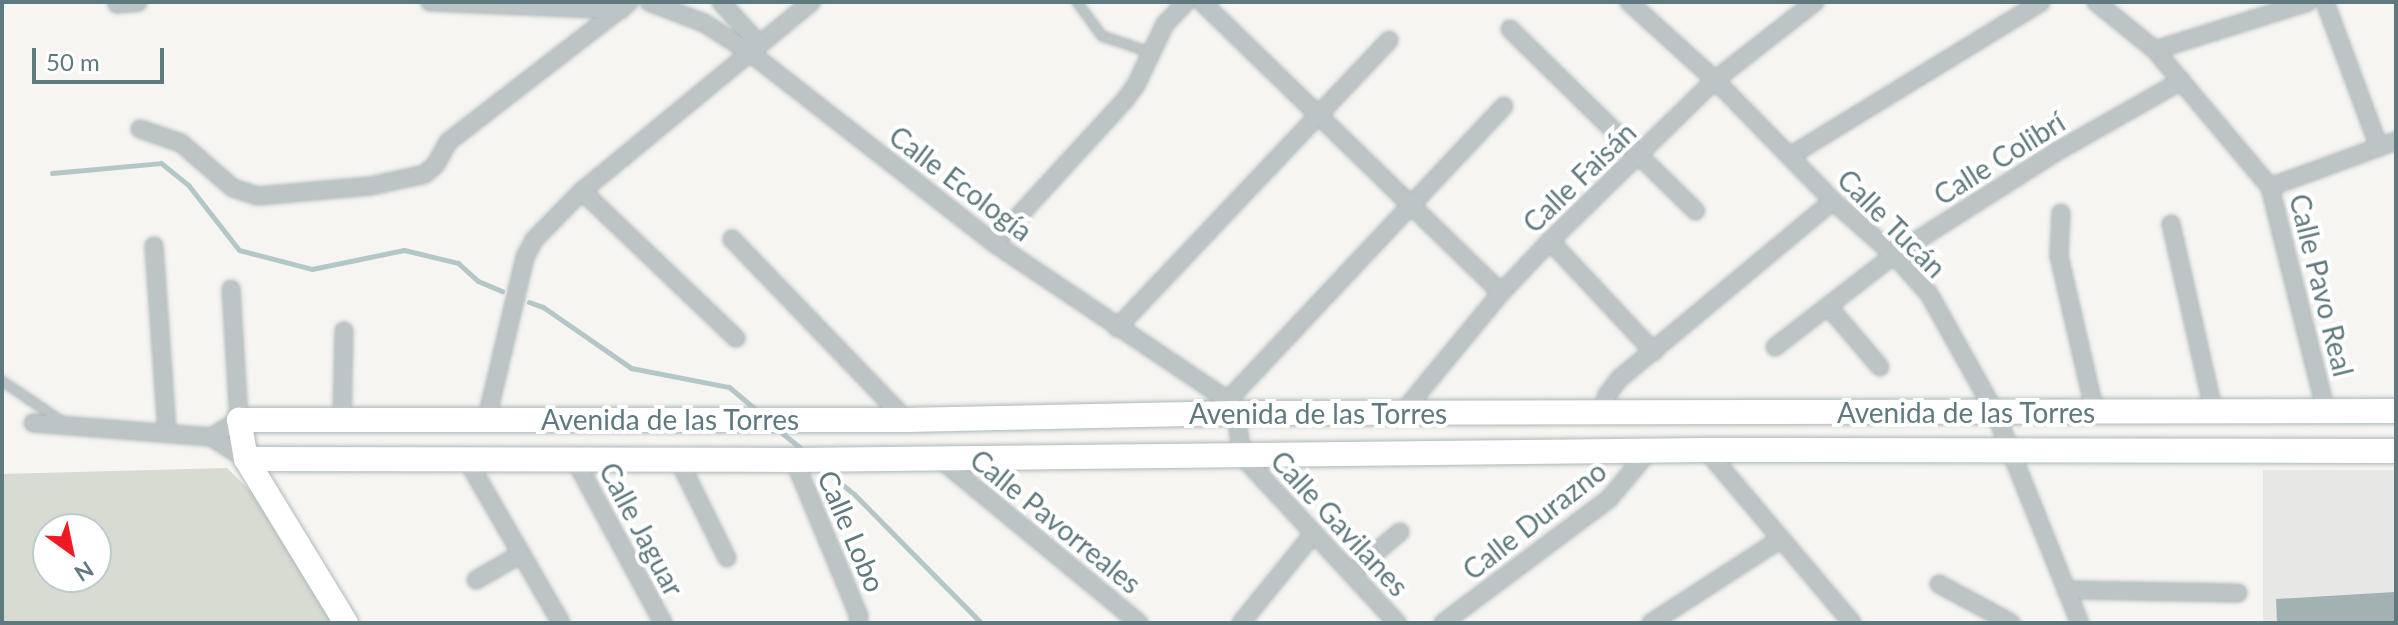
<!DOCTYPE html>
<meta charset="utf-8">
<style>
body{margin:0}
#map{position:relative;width:2398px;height:625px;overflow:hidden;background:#f6f5f2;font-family:Lato,sans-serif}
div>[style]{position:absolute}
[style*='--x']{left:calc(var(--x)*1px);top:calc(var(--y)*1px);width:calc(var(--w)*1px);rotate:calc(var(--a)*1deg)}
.built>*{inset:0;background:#e7e7e6;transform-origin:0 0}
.green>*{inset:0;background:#d7dbd1}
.stream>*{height:5px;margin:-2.5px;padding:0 2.5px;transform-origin:2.5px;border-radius:2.5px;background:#b3c7c7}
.building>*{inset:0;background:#a2b2b3}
.roads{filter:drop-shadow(0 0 2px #aeb8ba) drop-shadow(0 0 2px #aeb8ba)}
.lane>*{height:8px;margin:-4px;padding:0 4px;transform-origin:4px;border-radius:4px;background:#bcc4c5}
.street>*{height:16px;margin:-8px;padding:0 8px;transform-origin:8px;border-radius:8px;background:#bcc4c5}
.secondary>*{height:24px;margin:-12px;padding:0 12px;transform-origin:12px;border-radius:12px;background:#fff}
span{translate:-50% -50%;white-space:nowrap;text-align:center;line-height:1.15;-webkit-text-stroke:8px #fff;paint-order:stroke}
.street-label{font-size:28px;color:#5f7a7f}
.frame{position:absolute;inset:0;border:4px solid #5f7a7f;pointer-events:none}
.north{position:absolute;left:32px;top:513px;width:80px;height:80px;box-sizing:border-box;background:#fff;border:2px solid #bfcacc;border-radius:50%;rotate:147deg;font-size:22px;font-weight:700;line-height:32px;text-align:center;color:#5f7a7f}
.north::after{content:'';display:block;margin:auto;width:28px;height:36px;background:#ef1923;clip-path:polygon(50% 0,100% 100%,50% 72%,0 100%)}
.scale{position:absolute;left:32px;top:48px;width:132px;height:36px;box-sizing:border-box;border:4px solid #5f7a7f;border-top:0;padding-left:10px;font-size:24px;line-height:28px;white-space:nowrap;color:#5f7a7f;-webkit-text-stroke:6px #fff;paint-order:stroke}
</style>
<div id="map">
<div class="built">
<i style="left:2263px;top:470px;width:133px;height:153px"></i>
</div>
<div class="green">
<i style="clip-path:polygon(evenodd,227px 468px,292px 532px,353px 623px,2px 623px,2px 474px,227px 468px,48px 529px,96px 529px,96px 577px,48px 577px,48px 529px)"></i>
</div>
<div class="stream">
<i style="--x:52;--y:173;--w:109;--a:-5.2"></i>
<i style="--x:161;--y:163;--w:36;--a:39"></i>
<i style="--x:189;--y:186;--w:81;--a:52"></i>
<i style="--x:239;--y:250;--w:75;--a:14.6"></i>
<i style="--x:312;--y:269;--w:94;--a:-11.7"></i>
<i style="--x:404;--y:250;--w:56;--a:13.5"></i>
<i style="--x:458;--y:263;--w:27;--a:42"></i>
<i style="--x:478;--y:281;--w:26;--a:23"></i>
<i style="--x:529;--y:302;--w:15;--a:20"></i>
<i style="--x:543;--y:307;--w:107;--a:34.7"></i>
<i style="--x:631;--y:368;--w:100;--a:11"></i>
<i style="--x:729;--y:387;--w:35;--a:40"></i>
<i style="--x:777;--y:429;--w:35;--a:39"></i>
<i style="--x:825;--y:470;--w:38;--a:40"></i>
<i style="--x:854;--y:494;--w:181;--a:45.4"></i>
</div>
<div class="building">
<i style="clip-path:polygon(2395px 543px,2396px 543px,2396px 623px,2277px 623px,2276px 599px,2395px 592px)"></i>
</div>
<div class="roads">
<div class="lane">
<i style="--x:1077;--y:2;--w:42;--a:53.7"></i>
<i style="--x:1102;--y:36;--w:53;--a:18.8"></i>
<i style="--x:2;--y:381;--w:75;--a:34.1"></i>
</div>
<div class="street">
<i style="--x:430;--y:2;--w:191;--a:2.4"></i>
<i style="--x:649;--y:2;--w:59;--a:20.9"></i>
<i style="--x:704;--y:23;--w:52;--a:32.5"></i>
<i style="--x:748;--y:51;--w:312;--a:38"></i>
<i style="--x:994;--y:243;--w:282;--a:33.9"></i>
<i style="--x:1228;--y:400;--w:15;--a:58"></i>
<i style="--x:1236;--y:413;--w:43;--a:82.1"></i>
<i style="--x:1242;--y:456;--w:228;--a:47.1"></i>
<i style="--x:721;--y:2;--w:57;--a:47.9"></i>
<i style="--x:1202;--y:2;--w:417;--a:44.2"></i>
<i style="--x:1629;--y:2;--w:116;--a:42.2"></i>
<i style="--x:1715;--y:80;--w:169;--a:45.7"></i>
<i style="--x:1833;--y:201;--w:81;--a:41.5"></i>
<i style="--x:1894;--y:255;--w:52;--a:48.1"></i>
<i style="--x:1929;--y:294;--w:135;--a:60.8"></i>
<i style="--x:1995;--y:412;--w:227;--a:68.1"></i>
<i style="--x:2096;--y:2;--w:76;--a:39.1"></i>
<i style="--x:2155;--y:50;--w:179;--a:50"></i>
<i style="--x:2270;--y:187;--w:231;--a:76"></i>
<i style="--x:2325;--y:2;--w:155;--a:69.6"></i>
<i style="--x:117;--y:4;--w:21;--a:-5"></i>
<i style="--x:1510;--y:29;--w:260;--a:44.4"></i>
<i style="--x:2155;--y:50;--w:160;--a:-17.4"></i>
<i style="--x:140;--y:129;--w:43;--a:18.9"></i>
<i style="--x:181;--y:143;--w:69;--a:40.9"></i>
<i style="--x:233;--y:188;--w:26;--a:18"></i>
<i style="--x:258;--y:196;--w:113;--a:-5.1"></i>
<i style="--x:371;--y:186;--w:55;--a:-12.5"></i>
<i style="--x:425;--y:174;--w:15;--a:-42"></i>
<i style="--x:436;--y:164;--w:25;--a:-61"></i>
<i style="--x:448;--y:142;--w:229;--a:-37.7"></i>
<i style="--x:1790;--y:156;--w:294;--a:-31.5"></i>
<i style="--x:2270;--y:187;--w:134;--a:-20.1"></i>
<i style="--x:582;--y:191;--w:213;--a:43.7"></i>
<i style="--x:2061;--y:213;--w:43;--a:92.7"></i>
<i style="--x:2059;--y:256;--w:160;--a:77"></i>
<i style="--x:2171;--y:224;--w:194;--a:77.2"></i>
<i style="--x:732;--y:239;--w:251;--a:46.1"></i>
<i style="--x:1550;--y:241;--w:152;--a:46.9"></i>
<i style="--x:994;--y:243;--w:194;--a:-47.5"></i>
<i style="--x:1125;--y:100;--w:19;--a:-54"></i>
<i style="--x:1136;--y:85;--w:68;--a:-64.6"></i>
<i style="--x:1165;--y:24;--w:30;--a:-46"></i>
<i style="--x:154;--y:246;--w:188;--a:86"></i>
<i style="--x:1828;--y:306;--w:80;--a:49.6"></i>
<i style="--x:1117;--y:328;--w:396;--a:-46.6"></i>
<i style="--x:1775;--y:347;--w:150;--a:-37.7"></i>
<i style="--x:1894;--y:255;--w:192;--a:-32.4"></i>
<i style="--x:2056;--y:152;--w:144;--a:-29.6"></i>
<i style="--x:1228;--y:400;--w:403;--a:-46.8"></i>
<i style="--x:1602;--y:412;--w:18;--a:-74"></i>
<i style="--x:1607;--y:395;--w:20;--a:-53"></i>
<i style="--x:1619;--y:379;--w:278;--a:-39.8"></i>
<i style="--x:1402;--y:413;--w:156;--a:-50.5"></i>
<i style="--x:1501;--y:293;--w:71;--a:-46.7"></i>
<i style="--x:1550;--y:241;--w:231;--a:-44.3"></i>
<i style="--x:1715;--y:80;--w:127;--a:-38"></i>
<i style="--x:342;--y:418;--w:87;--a:-88.7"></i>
<i style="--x:487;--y:418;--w:165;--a:-76.7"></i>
<i style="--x:525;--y:257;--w:19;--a:-62"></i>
<i style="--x:534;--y:240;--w:69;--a:-45.6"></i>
<i style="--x:582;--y:191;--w:297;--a:-39.5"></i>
<i style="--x:33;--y:423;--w:179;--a:4.5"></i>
<i style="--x:211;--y:437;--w:41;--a:32.2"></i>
<i style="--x:211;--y:437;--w:33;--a:-31"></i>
<i style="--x:239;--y:420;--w:131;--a:-93.5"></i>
<i style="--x:1706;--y:450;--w:226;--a:49.8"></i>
<i style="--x:940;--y:459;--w:258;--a:39.5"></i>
<i style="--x:467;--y:460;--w:188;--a:60"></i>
<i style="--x:575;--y:460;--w:185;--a:61.6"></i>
<i style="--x:794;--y:460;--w:169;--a:67.4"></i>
<i style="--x:859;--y:616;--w:7;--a:98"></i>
<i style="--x:679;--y:461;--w:108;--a:63.7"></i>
<i style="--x:1351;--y:573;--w:64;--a:-39.9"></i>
<i style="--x:476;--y:580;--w:52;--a:-30"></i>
<i style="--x:1939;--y:584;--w:82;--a:28.4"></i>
<i style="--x:2066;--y:590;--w:172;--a:1"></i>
<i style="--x:1241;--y:623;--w:116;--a:-51"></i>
<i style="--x:1443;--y:623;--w:207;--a:-36.8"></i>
<i style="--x:1609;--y:499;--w:62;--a:-50.2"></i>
<i style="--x:1651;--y:623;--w:155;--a:-32.9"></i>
</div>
<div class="secondary">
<i style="--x:246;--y:459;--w:548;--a:0.1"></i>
<i style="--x:794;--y:460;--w:912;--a:-0.63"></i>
<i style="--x:1706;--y:450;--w:690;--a:0.08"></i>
<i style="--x:346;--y:623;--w:192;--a:-121.4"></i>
<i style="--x:246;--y:459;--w:40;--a:-100"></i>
<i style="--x:239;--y:420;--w:667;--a:0"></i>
<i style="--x:906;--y:420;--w:330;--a:-1.2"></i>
<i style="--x:1236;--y:413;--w:1160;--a:-0.1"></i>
</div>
</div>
<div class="street-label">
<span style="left:1999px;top:158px;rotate:-32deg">Calle Colibrí</span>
<span style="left:1579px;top:177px;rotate:-44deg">Calle Faisán</span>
<span style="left:961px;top:183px;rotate:37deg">Calle Ecología</span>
<span style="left:1892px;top:223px;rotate:45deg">Calle Tucán</span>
<span style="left:2322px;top:285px;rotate:76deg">Calle Pavo Real</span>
<span style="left:1966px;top:412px">Avenida de las Torres</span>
<span style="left:1318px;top:413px">Avenida de las Torres</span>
<span style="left:670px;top:419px">Avenida de las Torres</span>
<span style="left:1534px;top:520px;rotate:-38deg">Calle Durazno</span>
<span style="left:1056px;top:521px;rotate:39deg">Calle Pavorreales</span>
<span style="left:1340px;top:523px;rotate:47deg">Calle Gavilanes</span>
<span style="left:642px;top:529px;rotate:62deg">Calle Jaguar</span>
<span style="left:852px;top:531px;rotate:67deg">Calle Lobo</span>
</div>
<div class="frame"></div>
<div class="north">N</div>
<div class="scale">50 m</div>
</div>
